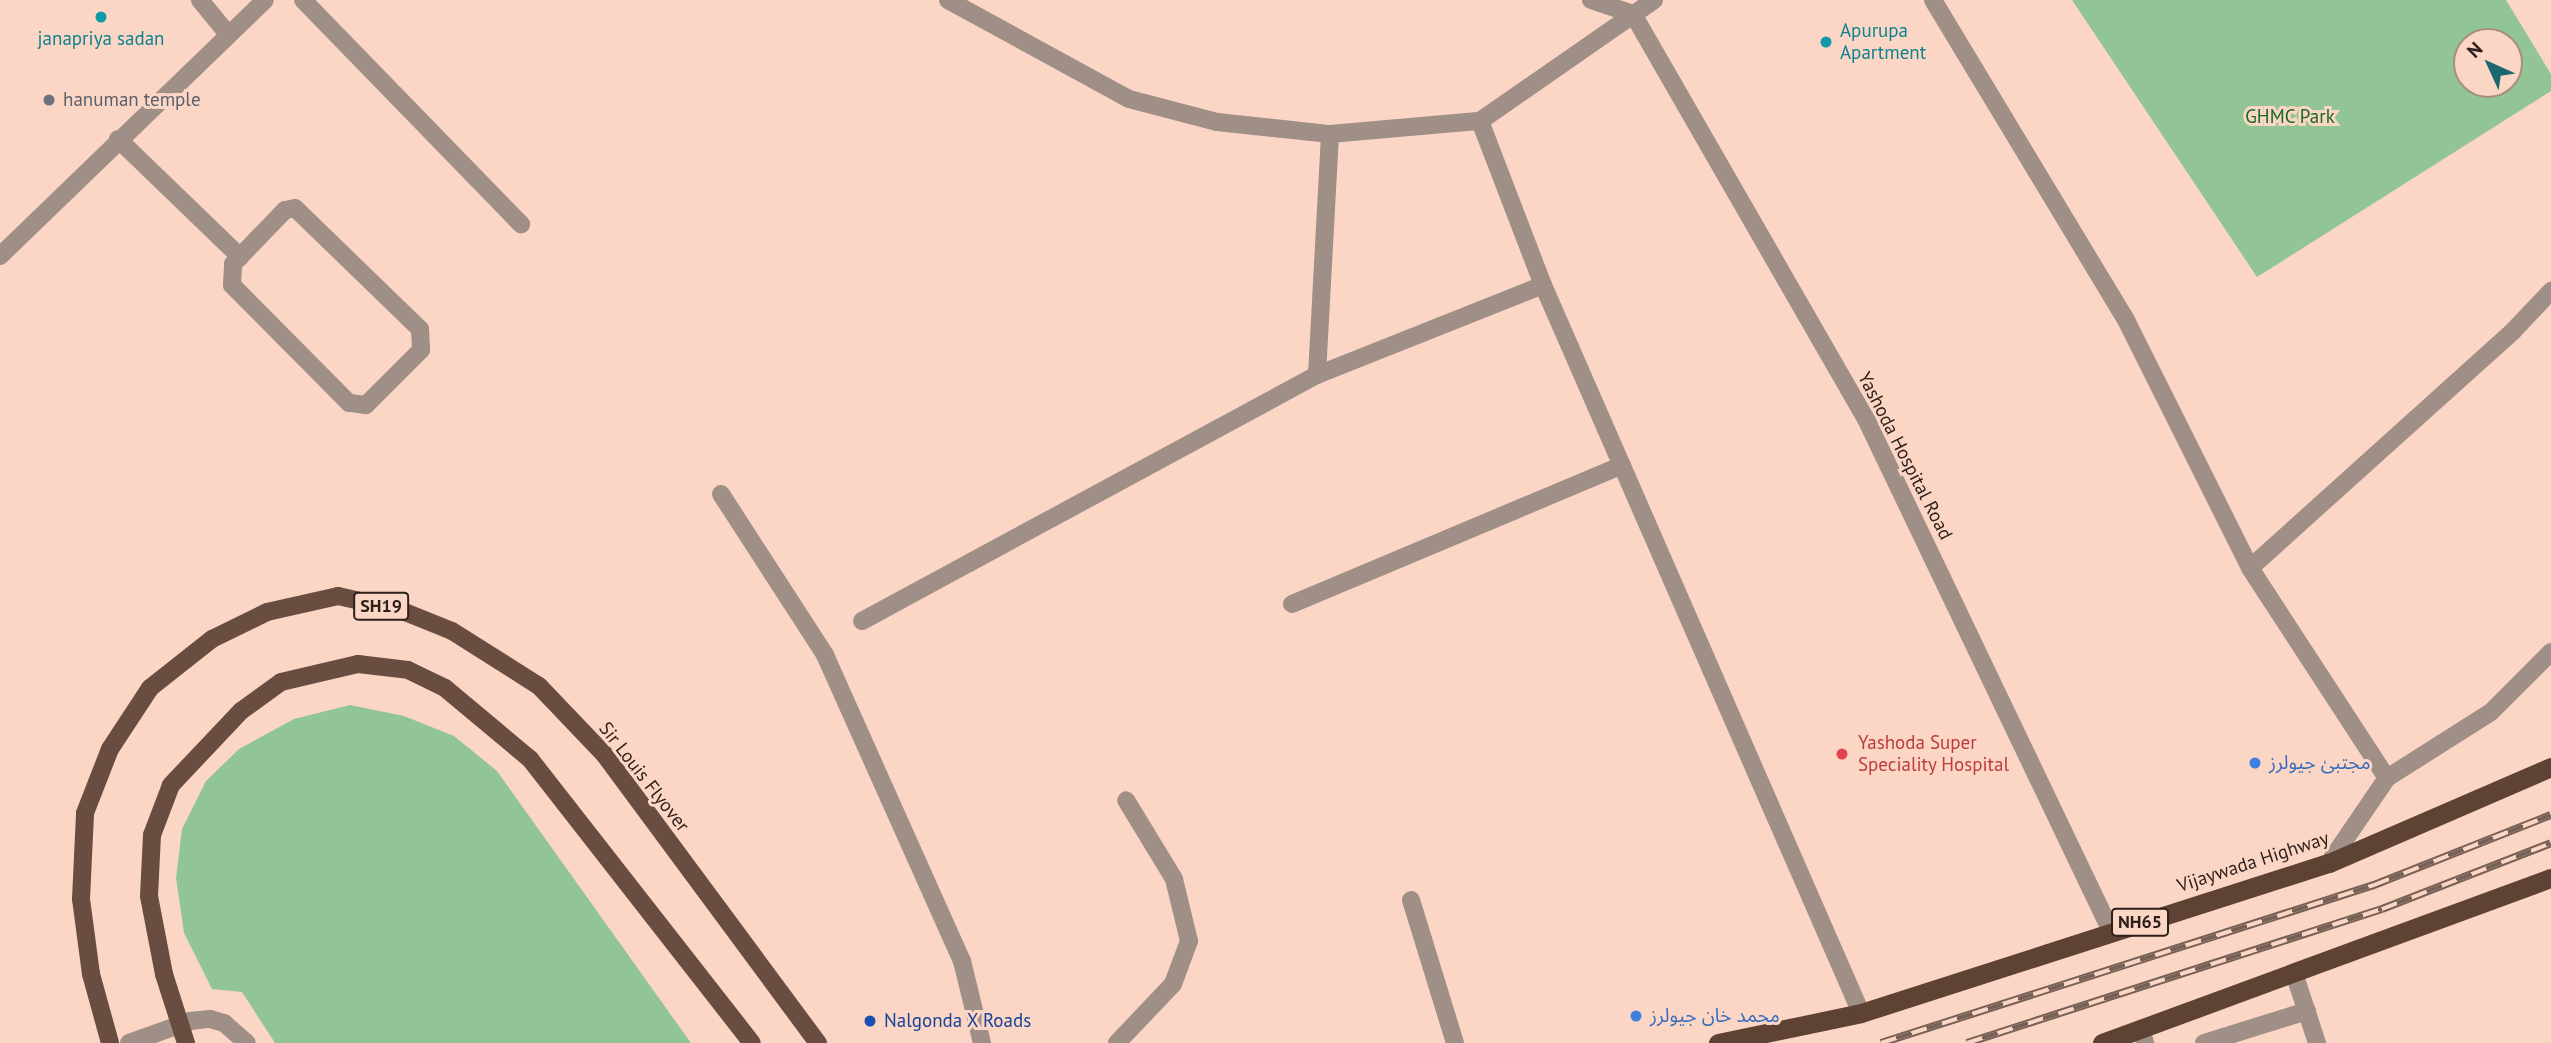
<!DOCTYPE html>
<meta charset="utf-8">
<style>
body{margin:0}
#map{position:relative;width:2551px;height:1043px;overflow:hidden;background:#fcd6c5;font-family:"PT Sans","Noto Sans Arabic",sans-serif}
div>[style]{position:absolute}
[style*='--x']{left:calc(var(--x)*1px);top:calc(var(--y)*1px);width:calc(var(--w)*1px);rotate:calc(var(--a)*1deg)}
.green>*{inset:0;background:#92c595}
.service>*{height:18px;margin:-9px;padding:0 9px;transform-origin:9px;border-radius:9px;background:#9f8f87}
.minor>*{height:18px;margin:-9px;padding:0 9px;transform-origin:9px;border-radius:9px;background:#9f8f87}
.tertiary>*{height:18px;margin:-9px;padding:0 9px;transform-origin:9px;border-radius:9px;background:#9f8f87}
.primary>*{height:18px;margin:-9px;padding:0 9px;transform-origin:9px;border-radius:9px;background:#684d40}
.trunk>*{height:19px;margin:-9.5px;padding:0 9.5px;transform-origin:9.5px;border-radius:9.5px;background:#5e4234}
.rail>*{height:8px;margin-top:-4px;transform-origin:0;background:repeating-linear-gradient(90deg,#fcd6c5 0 16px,#776056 0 32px);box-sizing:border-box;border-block:2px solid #776056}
.primary-bridge>*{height:18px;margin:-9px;padding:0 9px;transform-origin:9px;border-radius:9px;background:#684d40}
.dots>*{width:19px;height:19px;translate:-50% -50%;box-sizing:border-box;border:4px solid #fcd6c5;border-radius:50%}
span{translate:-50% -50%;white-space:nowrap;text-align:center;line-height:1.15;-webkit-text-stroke:6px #fcd6c5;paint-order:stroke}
.shield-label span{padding:2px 5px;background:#fcd6c5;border:2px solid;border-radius:5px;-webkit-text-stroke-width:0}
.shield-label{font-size:18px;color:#2d1f19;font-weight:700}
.culture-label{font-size:19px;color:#0d838f}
.left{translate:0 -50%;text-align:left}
.worship-label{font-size:19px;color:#5b616d}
.park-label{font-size:19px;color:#176928}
.street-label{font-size:19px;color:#2d1f19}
.health-label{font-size:19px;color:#be3a42}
.shop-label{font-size:19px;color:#366cbe}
.transit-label{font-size:19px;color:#164399}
.north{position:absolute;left:2453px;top:28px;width:70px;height:70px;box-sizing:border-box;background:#fcd6c5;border:2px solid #a98d80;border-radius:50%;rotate:315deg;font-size:19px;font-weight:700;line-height:28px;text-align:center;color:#2d1f19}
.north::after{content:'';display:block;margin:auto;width:24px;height:32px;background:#1b6770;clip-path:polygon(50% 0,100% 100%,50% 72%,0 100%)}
</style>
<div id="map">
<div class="green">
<i style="clip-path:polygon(evenodd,2072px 0,2506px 0,2551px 74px,2551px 91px,2257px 277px,2072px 0,2509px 42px,2509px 84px,2467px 84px,2467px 42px,2509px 42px)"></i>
<i style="clip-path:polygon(350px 705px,404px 716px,454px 736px,497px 771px,691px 1043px,275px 1043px,242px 992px,212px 989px,184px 933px,176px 878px,182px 829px,206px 781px,239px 749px,294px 719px)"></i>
</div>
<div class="service">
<i style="--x:721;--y:494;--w:192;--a:57.1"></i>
<i style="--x:825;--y:655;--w:335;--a:65.9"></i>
<i style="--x:862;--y:621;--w:122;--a:-28.5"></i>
<i style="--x:1411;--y:900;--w:150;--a:72.9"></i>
<i style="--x:2294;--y:973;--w:74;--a:71.8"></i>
<i style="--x:2141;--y:1029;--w:15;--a:74"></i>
<i style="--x:129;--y:1043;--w:65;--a:-19.8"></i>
<i style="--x:190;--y:1021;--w:20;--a:-6"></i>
<i style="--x:210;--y:1019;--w:15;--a:16"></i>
<i style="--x:224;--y:1023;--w:30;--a:41"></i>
<i style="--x:2204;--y:1043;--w:108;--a:-17.3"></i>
</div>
<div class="minor">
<i style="--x:200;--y:0;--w:43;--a:50.7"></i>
<i style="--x:303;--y:0;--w:313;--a:45.8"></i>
<i style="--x:948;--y:0;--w:206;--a:28.7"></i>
<i style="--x:1129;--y:99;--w:91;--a:14.6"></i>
<i style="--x:1217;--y:122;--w:114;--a:6.1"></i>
<i style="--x:1330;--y:134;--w:151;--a:-5"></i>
<i style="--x:1480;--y:121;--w:212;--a:-34.8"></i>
<i style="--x:1933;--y:0;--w:374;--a:58.9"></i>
<i style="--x:2126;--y:320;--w:277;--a:63.4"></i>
<i style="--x:2250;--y:568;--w:251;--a:56.9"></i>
<i style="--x:1480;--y:121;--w:176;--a:69"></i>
<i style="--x:1543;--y:285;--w:794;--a:66.4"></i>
<i style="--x:118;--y:139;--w:170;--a:44"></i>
<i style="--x:295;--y:208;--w:174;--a:44.1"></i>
<i style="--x:420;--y:329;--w:21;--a:87"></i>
<i style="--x:421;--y:350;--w:78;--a:135"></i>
<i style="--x:366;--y:405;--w:17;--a:-173"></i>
<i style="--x:349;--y:403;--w:166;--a:-134.8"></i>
<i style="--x:232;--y:285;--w:21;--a:-87"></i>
<i style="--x:233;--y:264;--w:75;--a:-46.1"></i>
<i style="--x:285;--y:210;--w:10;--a:-11"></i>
<i style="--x:1317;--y:375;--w:241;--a:-86.9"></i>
<i style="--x:969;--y:563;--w:396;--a:-28.4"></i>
<i style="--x:1317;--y:375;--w:243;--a:-21.7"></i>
<i style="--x:2250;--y:568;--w:355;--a:-42"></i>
<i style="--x:2514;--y:330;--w:54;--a:-46.5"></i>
<i style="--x:1292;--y:604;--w:358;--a:-22.8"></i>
<i style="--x:962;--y:961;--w:84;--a:76.3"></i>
<i style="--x:1117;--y:1043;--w:81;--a:-46.5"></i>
<i style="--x:1173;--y:984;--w:46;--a:-69.6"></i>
<i style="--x:1189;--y:941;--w:64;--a:-103.6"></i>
<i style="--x:1174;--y:879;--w:92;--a:-121.3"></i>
</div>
<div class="tertiary">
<i style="--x:1591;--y:0;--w:44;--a:18.4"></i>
<i style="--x:1633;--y:14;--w:467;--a:60.1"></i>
<i style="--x:1866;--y:419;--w:568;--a:64.43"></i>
<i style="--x:0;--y:256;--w:368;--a:-44"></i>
<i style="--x:2329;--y:863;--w:103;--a:-55.7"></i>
<i style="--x:2387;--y:778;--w:123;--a:-32.4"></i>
<i style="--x:2491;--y:712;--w:85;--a:-45"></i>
</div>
<div class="primary">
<i style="--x:110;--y:1043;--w:72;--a:-105.4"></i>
<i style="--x:91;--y:974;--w:76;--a:-97.6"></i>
<i style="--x:81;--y:899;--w:86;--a:-87.3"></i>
<i style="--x:85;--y:813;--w:69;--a:-68.7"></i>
<i style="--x:110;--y:749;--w:73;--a:-56.7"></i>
<i style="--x:150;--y:688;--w:79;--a:-38.3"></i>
<i style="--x:212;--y:639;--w:61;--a:-26.1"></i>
<i style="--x:267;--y:612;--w:73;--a:-12.7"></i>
<i style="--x:338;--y:596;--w:64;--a:12.7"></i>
<i style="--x:400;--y:610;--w:56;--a:22"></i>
<i style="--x:452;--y:631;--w:103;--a:32.3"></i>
<i style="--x:539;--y:686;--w:94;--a:46.3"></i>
<i style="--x:604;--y:754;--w:360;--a:53.5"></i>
</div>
<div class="trunk">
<i style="--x:1718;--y:1043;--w:146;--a:-11.8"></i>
<i style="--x:1861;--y:1013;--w:491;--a:-17.8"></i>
<i style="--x:2329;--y:863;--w:242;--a:-23.4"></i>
<i style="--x:2102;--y:1043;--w:478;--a:-20.2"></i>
</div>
<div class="rail">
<i style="--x:1881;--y:1043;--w:518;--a:-17.77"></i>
<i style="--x:2374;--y:885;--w:190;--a:-21.6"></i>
<i style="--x:1967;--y:1043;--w:436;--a:-17.9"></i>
<i style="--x:2382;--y:909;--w:181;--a:-21.3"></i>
</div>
<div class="primary-bridge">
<i style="--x:186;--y:1043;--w:72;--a:-107.7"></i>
<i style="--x:164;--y:974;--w:79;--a:-100.9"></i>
<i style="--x:149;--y:896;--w:61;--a:-87.2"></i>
<i style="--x:152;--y:835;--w:53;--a:-69.2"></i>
<i style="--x:171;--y:785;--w:102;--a:-46.6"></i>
<i style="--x:241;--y:711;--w:49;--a:-35.9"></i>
<i style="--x:281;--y:682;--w:79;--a:-13.2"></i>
<i style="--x:358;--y:664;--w:50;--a:6.8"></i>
<i style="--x:408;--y:670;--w:41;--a:25.9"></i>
<i style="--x:445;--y:688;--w:111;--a:39.9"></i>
<i style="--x:530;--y:759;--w:360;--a:52"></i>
</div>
<div class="dots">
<i style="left:101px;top:17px;background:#0f9aa8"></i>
<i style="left:1826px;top:42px;background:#0f9aa8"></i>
<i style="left:49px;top:100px;background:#6b7280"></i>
<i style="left:1842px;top:754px;background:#e0444e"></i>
<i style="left:2255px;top:763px;background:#3f7fe0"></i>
<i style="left:1636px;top:1016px;background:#3f7fe0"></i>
<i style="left:870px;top:1021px;background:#1a4fb4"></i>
</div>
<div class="shield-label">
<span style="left:381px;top:606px">SH19</span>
<span style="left:2140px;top:922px">NH65</span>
</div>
<div class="culture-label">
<span class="left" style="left:1840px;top:42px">Apurupa<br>Apartment</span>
<span style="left:101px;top:39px">janapriya sadan</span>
</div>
<div class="worship-label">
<span class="left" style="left:63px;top:100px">hanuman temple</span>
</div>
<div class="park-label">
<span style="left:2290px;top:117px">GHMC Park</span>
</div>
<div class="street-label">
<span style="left:1905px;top:456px;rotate:63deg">Yashoda Hospital Road</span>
<span style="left:644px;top:777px;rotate:52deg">Sir Louis Flyover</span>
<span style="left:2253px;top:862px;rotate:-18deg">Vijaywada Highway</span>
</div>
<div class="health-label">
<span class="left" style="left:1858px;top:754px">Yashoda Super<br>Speciality Hospital</span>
</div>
<div class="shop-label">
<span class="left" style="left:2269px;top:763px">مجتبیٰ جیولرز</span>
<span class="left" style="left:1650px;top:1016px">محمد خان جیولرز</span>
</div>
<div class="transit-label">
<span class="left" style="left:884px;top:1021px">Nalgonda X Roads</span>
</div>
<div class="north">N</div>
</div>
